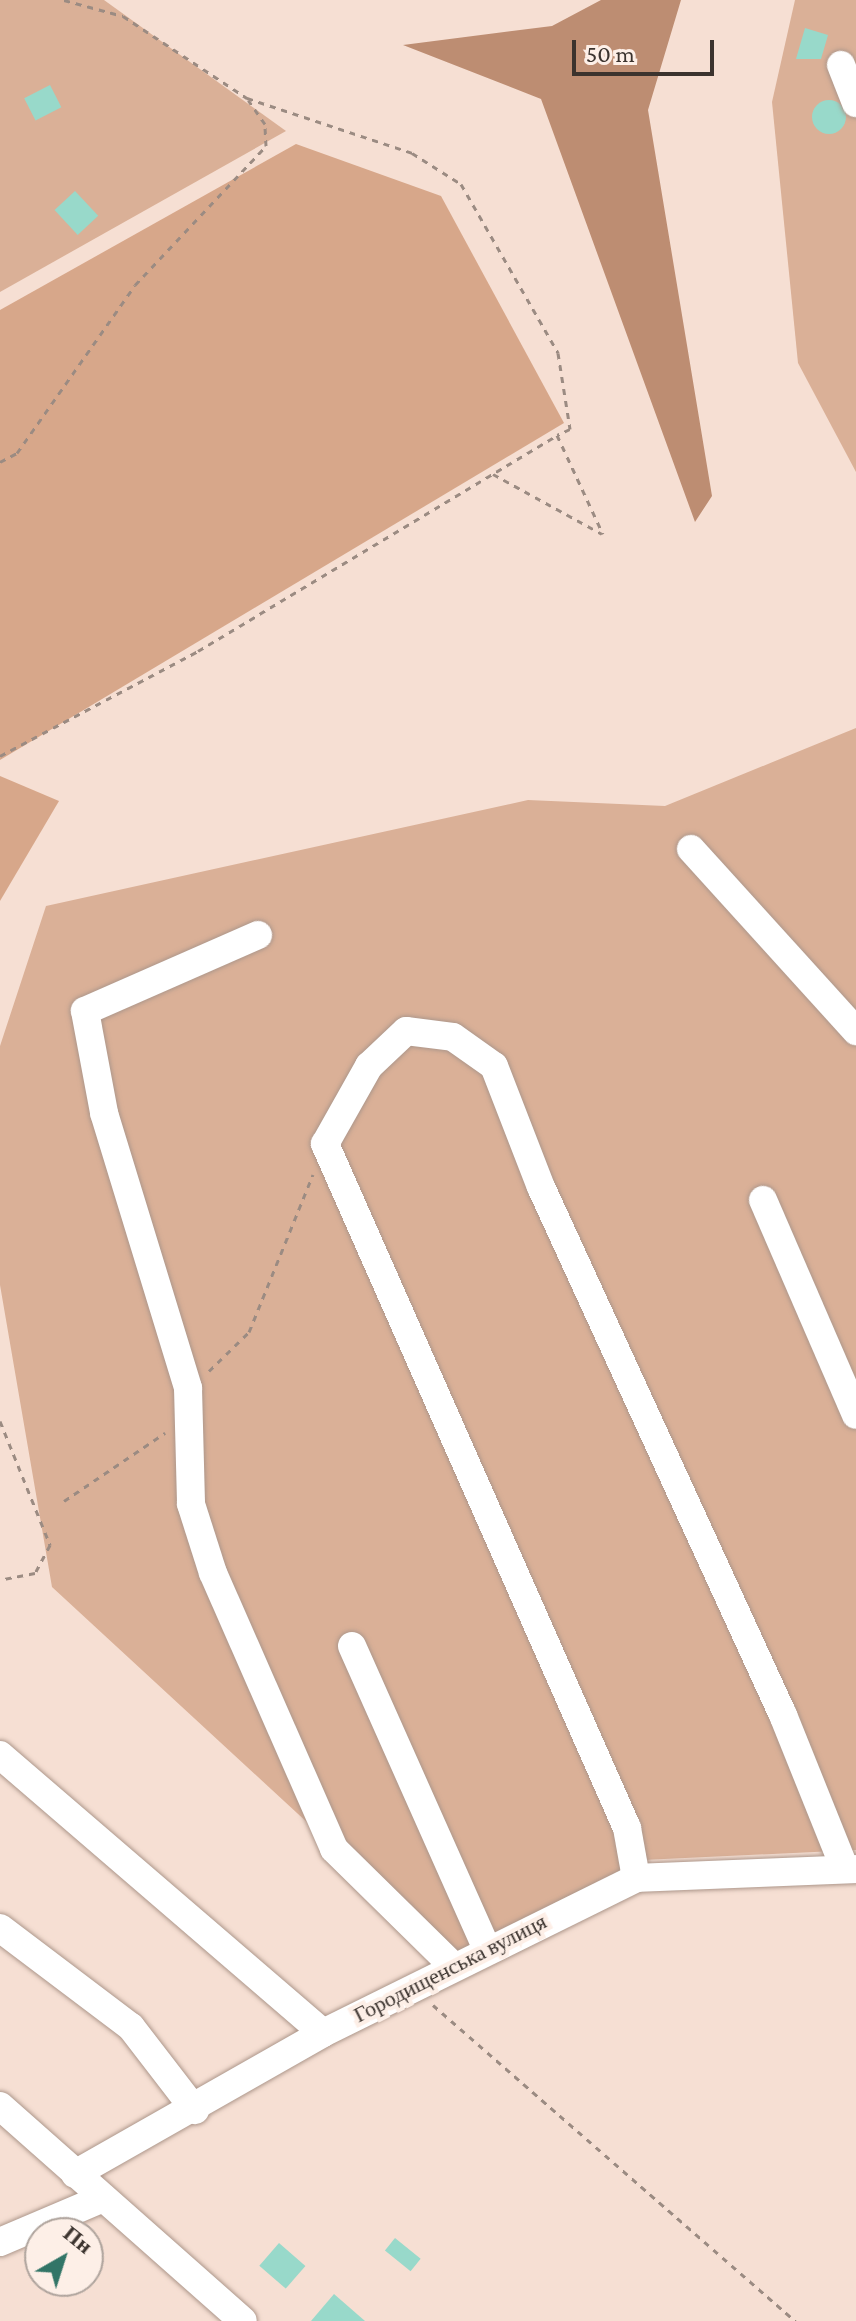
<!DOCTYPE html>
<meta charset="utf-8">
<style>
body{margin:0}
#map{position:relative;width:856px;height:2321px;overflow:hidden;background:#f6dfd3;font-family:"Crimson Pro",serif}
div>[style]{position:absolute}
[style*='--x']{left:calc(var(--x)*1px);top:calc(var(--y)*1px);width:calc(var(--w)*1px);rotate:calc(var(--a)*1deg)}
.green>*{inset:0;background:#dab097}
.forest>*{inset:0;background:#d7a78a}
.water>*{inset:0;background:#bd8d72}
.building>*{inset:0;background:#98d9ca;transform-origin:0 0}
.round{border-radius:50%}
.path>*{height:3px;margin-top:-1.5px;transform-origin:0;background:repeating-linear-gradient(90deg,#9b8b82 0 6px,transparent 0 12px)}
.roads{filter:drop-shadow(0 0 2px #ad978b) drop-shadow(0 0 2px #ad978b)}
.minor>*{height:28px;margin:-14px;padding:0 14px;transform-origin:14px;border-radius:14px;background:#fff}
span{translate:-50% -50%;white-space:nowrap;text-align:center;line-height:1.15;-webkit-text-stroke:8px #fdefe7;paint-order:stroke}
.street-label{font-size:22px;color:#3b332e}
.north{position:absolute;left:24px;top:2217px;width:80px;height:80px;box-sizing:border-box;background:#fdefe7;border:2px solid #afa49d;border-radius:50%;rotate:39deg;font-size:22px;font-weight:700;line-height:32px;text-align:center;color:#3b332e}
.north::after{content:'';display:block;margin:auto;width:28px;height:36px;background:#327567;clip-path:polygon(50% 0,100% 100%,50% 72%,0 100%)}
.scale{position:absolute;left:572px;top:40px;width:142px;height:36px;box-sizing:border-box;border:4px solid #3b332e;border-top:0;padding-left:10px;font-size:24px;line-height:28px;white-space:nowrap;color:#3b332e;-webkit-text-stroke:6px #fdefe7;paint-order:stroke}
</style>
<div id="map">
<div class="green">
<i style="clip-path:polygon(0 0,104px 0,286px 131px,0 292px)"></i>
<i style="clip-path:polygon(795px 0,856px 0,856px 472px,798px 363px,772px 102px)"></i>
<i style="clip-path:polygon(856px 728px,856px 1850px,643px 1860px,452px 1956px,52px 1587px,0 1285px,0 1046px,46px 906px,528px 800px,665px 806px)"></i>
</div>
<div class="forest">
<i style="clip-path:polygon(296px 144px,441px 196px,564px 423px,0 760px,0 310px)"></i>
<i style="clip-path:polygon(0 776px,59px 801px,0 901px)"></i>
</div>
<div class="water">
<i style="clip-path:polygon(601px 0,681px 0,648px 110px,712px 496px,695px 522px,541px 99px,403px 45px,552px 26px)"></i>
</div>
<div class="building">
<i style="clip-path:polygon(805px 28px,828px 35px,821px 59px,796px 59px)"></i>
<i style="left:50px;top:85px;width:25px;height:29px;rotate:63deg"></i>
<i class="round" style="left:812px;top:100px;width:34px;height:34px"></i>
<i style="left:75px;top:191px;width:34px;height:28px;rotate:47deg"></i>
<i style="left:395px;top:2238px;width:33px;height:16px;rotate:39deg"></i>
<i style="left:279px;top:2243px;width:35px;height:30px;rotate:41deg"></i>
<i style="clip-path:polygon(334px 2294px,365px 2321px,311px 2321px)"></i>
</div>
<div class="path">
<i style="--x:64;--y:0;--w:61;--a:15.2"></i>
<i style="--x:123;--y:16;--w:149;--a:33.5"></i>
<i style="--x:247;--y:98;--w:174;--a:18.4"></i>
<i style="--x:412;--y:153;--w:58;--a:32.3"></i>
<i style="--x:461;--y:184;--w:195;--a:60.1"></i>
<i style="--x:558;--y:353;--w:77;--a:81"></i>
<i style="--x:570;--y:429;--w:14;--a:155"></i>
<i style="--x:0;--y:462;--w:19;--a:-28"></i>
<i style="--x:17;--y:453;--w:205;--a:-54.9"></i>
<i style="--x:135;--y:285;--w:191;--a:-46.7"></i>
<i style="--x:266;--y:146;--w:22;--a:-93"></i>
<i style="--x:265;--y:124;--w:29;--a:-125"></i>
<i style="--x:493;--y:474;--w:124;--a:28.8"></i>
<i style="--x:0;--y:756;--w:224;--a:-27.9"></i>
<i style="--x:198;--y:651;--w:419;--a:-31"></i>
<i style="--x:557;--y:435;--w:109;--a:65.1"></i>
<i style="--x:209;--y:1371;--w:56;--a:-44.3"></i>
<i style="--x:249;--y:1332;--w:170;--a:-67.9"></i>
<i style="--x:0;--y:1421;--w:134;--a:68"></i>
<i style="--x:50;--y:1545;--w:32;--a:118"></i>
<i style="--x:35;--y:1573;--w:36;--a:169"></i>
<i style="--x:64;--y:1501;--w:122;--a:-34"></i>
<i style="--x:433;--y:2005;--w:481;--a:41.1"></i>
</div>
<div class="roads">
<div class="minor">
<i style="--x:841;--y:65;--w:41;--a:68.5"></i>
<i style="--x:691;--y:849;--w:246;--a:47.8"></i>
<i style="--x:258;--y:935;--w:189;--a:156.3"></i>
<i style="--x:85;--y:1011;--w:104;--a:79.4"></i>
<i style="--x:104;--y:1113;--w:288;--a:73"></i>
<i style="--x:188;--y:1388;--w:116;--a:88.5"></i>
<i style="--x:191;--y:1504;--w:72;--a:72.3"></i>
<i style="--x:213;--y:1573;--w:301;--a:66.3"></i>
<i style="--x:334;--y:1849;--w:167;--a:44.5"></i>
<i style="--x:763;--y:1200;--w:234;--a:66.6"></i>
<i style="--x:352;--y:1646;--w:332;--a:66"></i>
<i style="--x:0;--y:1755;--w:426;--a:40.7"></i>
<i style="--x:636;--y:1878;--w:51;--a:-100.2"></i>
<i style="--x:627;--y:1828;--w:748;--a:-113.82"></i>
<i style="--x:325;--y:1144;--w:90;--a:-60.6"></i>
<i style="--x:369;--y:1066;--w:51;--a:-43.4"></i>
<i style="--x:406;--y:1031;--w:47;--a:7.3"></i>
<i style="--x:453;--y:1037;--w:50;--a:35.3"></i>
<i style="--x:494;--y:1066;--w:130;--a:68.8"></i>
<i style="--x:541;--y:1187;--w:581;--a:65.38"></i>
<i style="--x:783;--y:1715;--w:164;--a:68.1"></i>
<i style="--x:0;--y:1928;--w:164;--a:37.1"></i>
<i style="--x:131;--y:2027;--w:105;--a:52.4"></i>
<i style="--x:0;--y:2106;--w:324;--a:41.5"></i>
<i style="--x:75;--y:2174;--w:285;--a:-29.6"></i>
<i style="--x:323;--y:2033;--w:349;--a:-26.3"></i>
<i style="--x:636;--y:1878;--w:220;--a:-2.3"></i>
<i style="--x:0;--y:2242;--w:110;--a:-23.1"></i>
</div>
</div>
<div class="street-label">
<span style="left:450px;top:1968px;rotate:-27deg">Городищенська вулиця</span>
</div>
<div class="north">Пн</div>
<div class="scale">50 m</div>
</div>
